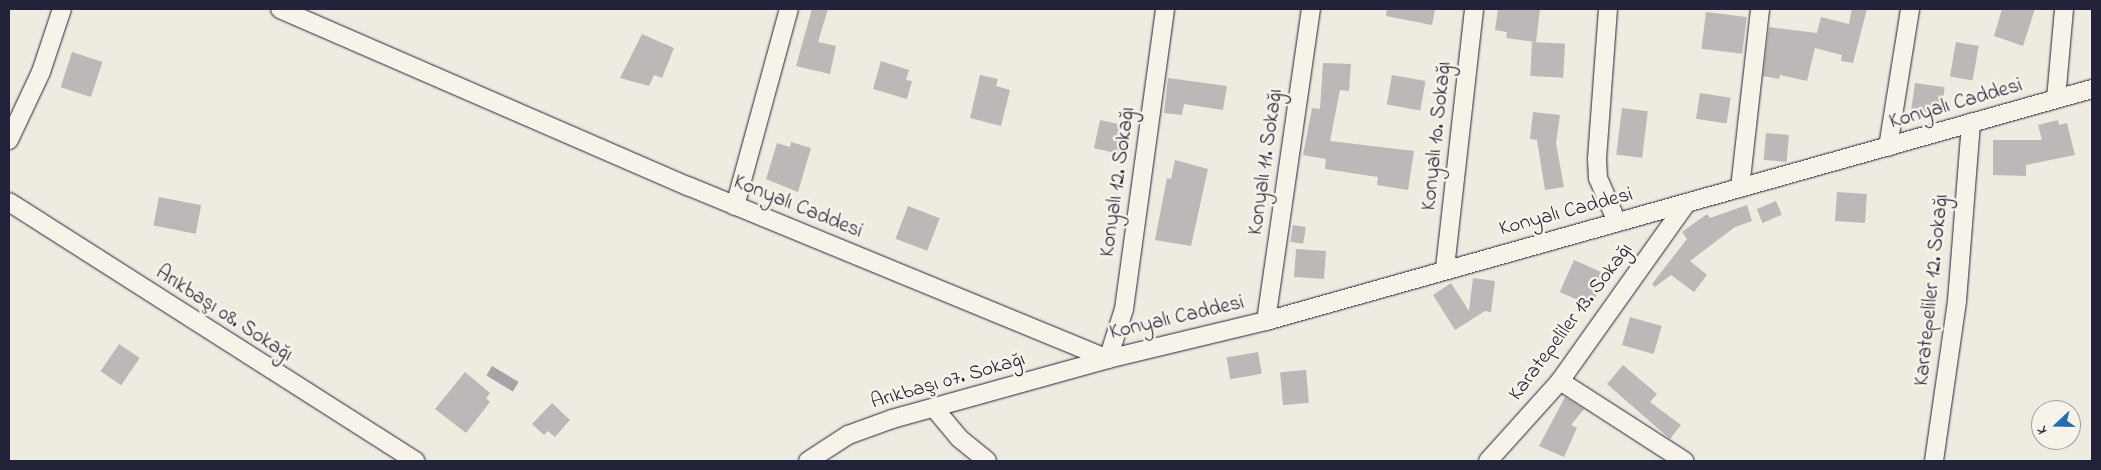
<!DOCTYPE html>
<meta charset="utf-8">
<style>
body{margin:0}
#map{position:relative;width:2101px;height:470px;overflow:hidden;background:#eeebe1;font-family:"Indie Flower",sans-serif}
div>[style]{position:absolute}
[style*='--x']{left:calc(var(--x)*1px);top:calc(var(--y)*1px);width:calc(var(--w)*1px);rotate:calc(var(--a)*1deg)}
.water>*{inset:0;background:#a6a3a6;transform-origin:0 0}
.building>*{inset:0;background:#bbb8b7;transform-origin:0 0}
.roads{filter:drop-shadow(0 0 1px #22223b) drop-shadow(0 0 1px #22223b)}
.minor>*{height:18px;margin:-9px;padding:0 9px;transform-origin:9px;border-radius:9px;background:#f7f3e8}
span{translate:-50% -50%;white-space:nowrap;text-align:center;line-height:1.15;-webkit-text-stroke:5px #f7f3e8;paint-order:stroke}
.street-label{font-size:21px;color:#22223b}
.frame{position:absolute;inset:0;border:10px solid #22223b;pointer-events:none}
.north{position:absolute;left:2031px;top:400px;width:50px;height:50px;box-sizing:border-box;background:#f7f3e8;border:1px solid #a29fa3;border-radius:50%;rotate:249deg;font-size:14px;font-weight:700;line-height:20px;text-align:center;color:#22223b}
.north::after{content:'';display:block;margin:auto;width:18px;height:22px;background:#1f6fb2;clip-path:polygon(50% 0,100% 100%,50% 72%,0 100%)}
</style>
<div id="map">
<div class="water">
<i style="left:492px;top:366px;width:31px;height:11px;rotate:31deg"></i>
</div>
<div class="building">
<i style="clip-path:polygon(812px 9px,828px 9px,818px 42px,836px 46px,830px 74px,796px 66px)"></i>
<i style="clip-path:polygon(1387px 9px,1435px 9px,1432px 25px,1386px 16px)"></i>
<i style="clip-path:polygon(1498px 9px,1540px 9px,1536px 42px,1506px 38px,1507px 32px,1495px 30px)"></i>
<i style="clip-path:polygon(1852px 9px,1867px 9px,1853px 63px,1841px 61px,1842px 55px,1815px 48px,1807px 81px,1780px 75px,1779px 79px,1763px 76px,1769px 27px,1817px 33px,1821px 17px,1849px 24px)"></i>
<i style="clip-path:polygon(2002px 9px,2035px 9px,2023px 46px,1994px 36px)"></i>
<i style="left:1706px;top:12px;width:41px;height:37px;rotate:7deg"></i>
<i style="clip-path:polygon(642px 34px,674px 48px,662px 78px,654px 75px,649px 86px,620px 78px)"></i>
<i style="left:1532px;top:42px;width:33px;height:34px;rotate:3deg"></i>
<i style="left:1956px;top:42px;width:23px;height:35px;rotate:10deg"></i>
<i style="left:72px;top:52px;width:32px;height:37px;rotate:18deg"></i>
<i style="clip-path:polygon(881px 61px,909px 70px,906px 80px,912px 81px,907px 99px,873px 89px)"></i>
<i style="clip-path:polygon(1323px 63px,1351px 64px,1349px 91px,1340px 90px,1330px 141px,1414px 151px,1408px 190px,1377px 185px,1378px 177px,1325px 169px,1326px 159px,1303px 155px,1312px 108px,1320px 109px)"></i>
<i style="clip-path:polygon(980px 75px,998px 79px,996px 86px,1010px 90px,1001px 126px,970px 118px)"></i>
<i style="left:1392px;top:75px;width:34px;height:30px;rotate:10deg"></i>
<i style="clip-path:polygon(1168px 78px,1227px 86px,1223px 110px,1184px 104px,1182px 115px,1164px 113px)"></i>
<i style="left:1915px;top:83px;width:30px;height:27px;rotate:8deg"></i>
<i style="left:1700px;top:93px;width:31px;height:26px;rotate:9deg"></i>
<i style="left:1622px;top:108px;width:26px;height:47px;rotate:7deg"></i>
<i style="clip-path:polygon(1533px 112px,1560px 115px,1556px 143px,1564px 187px,1545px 190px,1537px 140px,1530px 139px)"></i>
<i style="left:1100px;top:120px;width:29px;height:29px;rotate:12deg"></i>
<i style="clip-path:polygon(2058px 120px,2059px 125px,2067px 123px,2075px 155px,2026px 165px,2026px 176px,1993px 175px,1993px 140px,2042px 140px,2038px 125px)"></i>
<i style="left:1766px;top:133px;width:23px;height:27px;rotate:5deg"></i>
<i style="clip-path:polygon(791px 142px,811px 148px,798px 192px,766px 179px,777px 143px,790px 147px)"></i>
<i style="clip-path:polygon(1175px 160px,1208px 169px,1191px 246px,1155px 240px,1167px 178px,1171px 179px)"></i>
<i style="left:1837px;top:192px;width:30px;height:29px;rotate:4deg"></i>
<i style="left:159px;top:197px;width:43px;height:29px;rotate:11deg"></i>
<i style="left:1776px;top:201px;width:15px;height:21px;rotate:67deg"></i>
<i style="clip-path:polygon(1747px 205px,1752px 221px,1735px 227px,1690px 261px,1707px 275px,1694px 292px,1671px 275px,1655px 287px,1652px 284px,1687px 239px,1682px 232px,1707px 214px,1710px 218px)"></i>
<i style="left:908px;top:206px;width:34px;height:35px;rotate:21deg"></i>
<i style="left:1293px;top:225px;width:13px;height:17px;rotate:9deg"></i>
<i style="left:1296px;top:249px;width:30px;height:28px;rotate:4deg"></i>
<i style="left:1574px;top:260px;width:35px;height:35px;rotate:24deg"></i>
<i style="clip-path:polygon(1473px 278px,1495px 281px,1491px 312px,1485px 311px,1455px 330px,1433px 295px,1451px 283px,1469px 311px)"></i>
<i style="left:1630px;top:317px;width:33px;height:29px;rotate:16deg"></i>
<i style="left:119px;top:344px;width:25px;height:33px;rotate:34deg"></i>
<i style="left:1258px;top:352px;width:22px;height:32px;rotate:80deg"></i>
<i style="clip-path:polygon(1623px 365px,1657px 394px,1650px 402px,1681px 425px,1670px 439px,1607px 384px)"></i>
<i style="left:1306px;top:370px;width:33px;height:26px;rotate:85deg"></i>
<i style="clip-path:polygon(465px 372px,490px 393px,486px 398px,490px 402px,466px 433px,435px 409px)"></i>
<i style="clip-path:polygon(1565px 397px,1584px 409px,1571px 425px,1577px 428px,1564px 457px,1539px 446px)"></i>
<i style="clip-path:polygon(552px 403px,570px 420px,555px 437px,548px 431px,544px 435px,532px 424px)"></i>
</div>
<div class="roads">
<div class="minor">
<i style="--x:280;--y:9;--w:445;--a:23.5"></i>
<i style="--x:688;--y:186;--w:454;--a:22.4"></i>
<i style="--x:1108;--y:359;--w:163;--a:-13.5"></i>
<i style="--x:1266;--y:321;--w:858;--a:-15.69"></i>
<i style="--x:1608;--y:9;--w:150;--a:94.2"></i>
<i style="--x:1597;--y:159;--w:19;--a:87"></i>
<i style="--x:1598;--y:178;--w:48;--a:66.6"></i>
<i style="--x:2056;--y:99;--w:90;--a:-84.9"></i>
<i style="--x:9;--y:140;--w:75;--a:-64.8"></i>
<i style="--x:41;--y:72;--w:66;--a:-71.6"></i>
<i style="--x:1888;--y:147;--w:140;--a:-80.9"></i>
<i style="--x:1740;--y:188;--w:180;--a:-83.6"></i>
<i style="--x:9;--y:202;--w:482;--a:32.5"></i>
<i style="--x:735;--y:206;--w:204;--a:-74.7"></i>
<i style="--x:1445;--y:268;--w:261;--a:-83.6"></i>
<i style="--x:1266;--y:321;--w:315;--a:-81.8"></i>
<i style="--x:1560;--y:381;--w:148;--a:32.8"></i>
<i style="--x:934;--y:408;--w:39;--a:50"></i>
<i style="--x:959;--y:438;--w:36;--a:39"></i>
<i style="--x:808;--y:461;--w:48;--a:-33"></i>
<i style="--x:848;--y:435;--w:47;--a:-20"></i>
<i style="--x:892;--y:419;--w:224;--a:-15.5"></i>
<i style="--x:1108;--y:359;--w:52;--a:-72.3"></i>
<i style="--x:1124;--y:309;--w:303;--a:-82.2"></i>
<i style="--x:1488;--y:461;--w:108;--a:-48"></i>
<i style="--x:1560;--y:381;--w:216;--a:-54.6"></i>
<i style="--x:1934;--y:461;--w:162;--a:-81.8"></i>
<i style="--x:1957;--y:301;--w:179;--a:-85.5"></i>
</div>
</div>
<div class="street-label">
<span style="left:1956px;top:104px;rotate:-16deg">Konyalı Caddesi</span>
<span style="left:1437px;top:136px;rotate:-84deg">Konyalı 10. Sokağı</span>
<span style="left:1266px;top:162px;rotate:-82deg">Konyalı 11. Sokağı</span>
<span style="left:1118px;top:182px;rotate:-82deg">Konyalı 12. Sokağı</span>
<span style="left:798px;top:207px;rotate:22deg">Konyalı Caddesi</span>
<span style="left:1566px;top:212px;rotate:-15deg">Konyalı Caddesi</span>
<span style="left:1932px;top:290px;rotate:-84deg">Karatepeliler 12. Sokağı</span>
<span style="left:224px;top:314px;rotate:33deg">Arıkbaşı 08. Sokağı</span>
<span style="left:1177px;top:318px;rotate:-13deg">Konyalı Caddesi</span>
<span style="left:1571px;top:322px;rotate:-53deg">Karatepeliler 13. Sokağı</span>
<span style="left:948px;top:381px;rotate:-16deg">Arıkbaşı 07. Sokağı</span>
</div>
<div class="frame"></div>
<div class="north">K</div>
</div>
